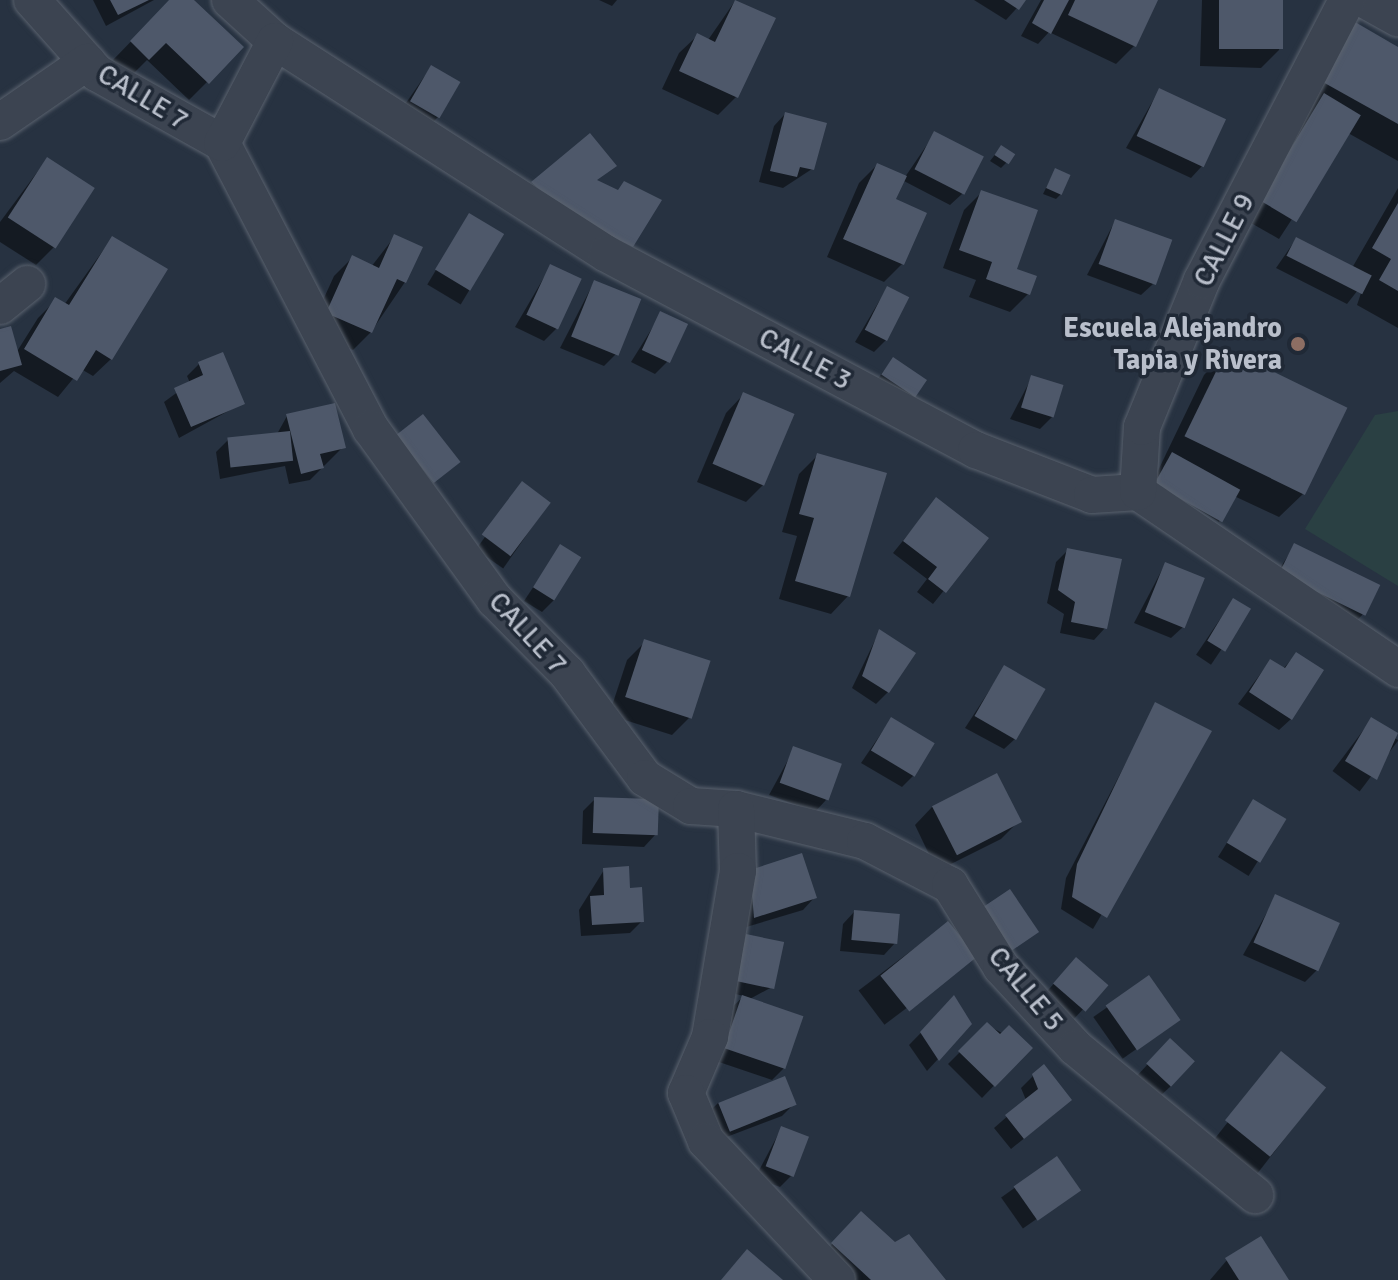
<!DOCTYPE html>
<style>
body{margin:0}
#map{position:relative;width:1398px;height:1280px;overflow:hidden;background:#273241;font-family:Signika,sans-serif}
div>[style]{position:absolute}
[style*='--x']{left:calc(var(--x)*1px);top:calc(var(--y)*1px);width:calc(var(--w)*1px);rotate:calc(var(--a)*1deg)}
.green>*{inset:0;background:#2a4043}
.shadow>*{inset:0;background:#0007;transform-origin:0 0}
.building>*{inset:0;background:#4e586a;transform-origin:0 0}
.roads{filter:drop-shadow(0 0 2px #5a626e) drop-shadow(0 0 2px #5a626e)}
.street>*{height:36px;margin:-18px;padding:0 18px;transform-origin:18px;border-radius:18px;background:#3c4451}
.dots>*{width:22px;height:22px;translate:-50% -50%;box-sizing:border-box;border:4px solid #202936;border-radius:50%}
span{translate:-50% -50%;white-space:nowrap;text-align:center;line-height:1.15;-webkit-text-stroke:7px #202936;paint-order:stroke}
.street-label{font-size:28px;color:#b9bfcb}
.poi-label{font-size:28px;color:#b9bfcb;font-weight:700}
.right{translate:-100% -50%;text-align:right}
</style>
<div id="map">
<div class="green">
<i style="clip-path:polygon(1398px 411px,1398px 586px,1305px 529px,1375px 415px)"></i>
</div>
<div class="shadow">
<i style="clip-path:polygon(93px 0,154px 0,106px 26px)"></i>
<i style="clip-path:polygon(171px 0,191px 0,207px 82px,189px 100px,147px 60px,130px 77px,113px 60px)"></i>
<i style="clip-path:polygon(599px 0,617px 0,612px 6px)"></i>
<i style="clip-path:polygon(974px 0,1024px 0,1006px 20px)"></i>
<i style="clip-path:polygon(1041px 0,1156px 0,1134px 46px,1116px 64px,1049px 32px,1038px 44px,1021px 36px)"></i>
<i style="clip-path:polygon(1202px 0,1281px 0,1279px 50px,1261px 68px,1200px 66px)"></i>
<i style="clip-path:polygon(735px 1px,736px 97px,718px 115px,662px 89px,679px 53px,697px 36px,708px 40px)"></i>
<i style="clip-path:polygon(1332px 48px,1398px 50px,1398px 161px,1348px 133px,1279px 239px,1244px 219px)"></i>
<i style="clip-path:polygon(431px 67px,438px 117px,426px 129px,399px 113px)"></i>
<i style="clip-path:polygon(1159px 90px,1202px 166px,1191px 178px,1126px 148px)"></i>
<i style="clip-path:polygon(785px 114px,812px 169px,783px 188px,759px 182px,774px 126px)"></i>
<i style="clip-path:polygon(935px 133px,962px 194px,950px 205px,902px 180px,893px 200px,902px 264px,884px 282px,827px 257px,859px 183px,877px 165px,905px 177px)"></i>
<i style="clip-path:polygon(1001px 147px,1006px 163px,1001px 168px,990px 161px)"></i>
<i style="clip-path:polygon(47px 159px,54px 247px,36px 265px,0 242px,0 222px)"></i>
<i style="clip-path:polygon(1055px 170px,1061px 194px,1056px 199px,1043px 194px)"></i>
<i style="clip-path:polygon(1398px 188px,1398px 328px,1357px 305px,1365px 281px,1347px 304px,1276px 268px,1296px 239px,1352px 268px)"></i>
<i style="clip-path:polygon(982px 192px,1028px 294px,1010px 312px,969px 297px,976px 280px,943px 268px,964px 210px)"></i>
<i style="left:469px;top:215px;width:39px;height:81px;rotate:31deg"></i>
<i style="clip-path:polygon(1115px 221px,1153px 284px,1141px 295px,1087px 275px)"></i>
<i style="clip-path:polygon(395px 236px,405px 282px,371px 332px,353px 350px,309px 331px,334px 276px,352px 258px,371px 267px)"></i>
<i style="clip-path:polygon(112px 238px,111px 359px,93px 376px,81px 369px,58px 397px,14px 371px,0 383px,0 331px,16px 353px,38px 318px,56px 300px,64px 305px)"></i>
<i style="clip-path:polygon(550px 267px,556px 329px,544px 341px,515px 327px)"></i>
<i style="clip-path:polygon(594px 282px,616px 354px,604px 366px,560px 348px)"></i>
<i style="clip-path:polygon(887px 288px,886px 340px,874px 352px,855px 342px)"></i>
<i style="clip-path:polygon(661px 314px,667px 362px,655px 374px,631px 362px)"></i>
<i style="clip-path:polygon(1227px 351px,1303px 494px,1279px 517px,1234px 496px,1219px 522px,1153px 481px,1204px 375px)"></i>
<i style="clip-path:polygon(199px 364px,243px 403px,179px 438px,164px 402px,190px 383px,187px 376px)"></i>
<i style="clip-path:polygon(888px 365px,924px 380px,908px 401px,877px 380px)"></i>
<i style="clip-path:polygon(1032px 377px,1052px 417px,1040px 429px,1010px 419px)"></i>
<i style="clip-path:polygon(743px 395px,793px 415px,764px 484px,746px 502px,697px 482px,726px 413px)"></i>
<i style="clip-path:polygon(287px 416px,343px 447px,310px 480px,289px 484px,285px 466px,220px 479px,216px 452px,228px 440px,277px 434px)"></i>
<i style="clip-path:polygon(817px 456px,848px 596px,831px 614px,779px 599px,797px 536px,782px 532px,799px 474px)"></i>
<i style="left:522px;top:484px;width:33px;height:80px;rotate:35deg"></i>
<i style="clip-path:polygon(936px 500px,986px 538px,933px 604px,917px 592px,927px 579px,893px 553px)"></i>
<i style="clip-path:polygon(1295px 545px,1363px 614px,1352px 626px,1269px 585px)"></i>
<i style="clip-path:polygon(560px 547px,554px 600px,542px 612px,524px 601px)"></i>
<i style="clip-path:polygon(1068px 550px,1105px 628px,1094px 640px,1060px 633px,1064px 614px,1047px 603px,1056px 562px)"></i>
<i style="clip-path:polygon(1165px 564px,1183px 627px,1171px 638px,1134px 623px)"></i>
<i style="left:1233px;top:600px;width:18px;height:66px;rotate:34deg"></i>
<i style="clip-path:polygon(879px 632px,888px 692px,876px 704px,852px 688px)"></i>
<i style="clip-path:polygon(645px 642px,690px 717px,672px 735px,609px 715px,627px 660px)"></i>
<i style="clip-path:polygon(1296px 654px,1291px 719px,1279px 730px,1238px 704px,1270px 661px,1283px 669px)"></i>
<i style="clip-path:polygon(1004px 668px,1016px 738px,1004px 749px,965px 728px)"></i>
<i style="clip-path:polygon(1156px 705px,1209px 732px,1093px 929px,1061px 909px,1066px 878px)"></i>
<i style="clip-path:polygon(891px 719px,914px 775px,902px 787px,861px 763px)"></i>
<i style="left:1371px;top:720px;width:34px;height:64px;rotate:37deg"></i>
<i style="clip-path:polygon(794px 749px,826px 800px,815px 812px,769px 795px)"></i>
<i style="clip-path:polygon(595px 799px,655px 835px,644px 847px,582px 844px,583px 811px)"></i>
<i style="left:1253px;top:801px;width:36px;height:66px;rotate:32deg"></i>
<i style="clip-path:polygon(932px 807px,1019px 821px,1001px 839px,937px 871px,915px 825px)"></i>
<i style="clip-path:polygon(604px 870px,628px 890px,642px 921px,630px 933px,581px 936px,579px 910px)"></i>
<i style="clip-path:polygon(739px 884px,814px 898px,803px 910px,743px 928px)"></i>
<i style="clip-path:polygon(1276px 896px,1317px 970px,1305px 982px,1243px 955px)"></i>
<i style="clip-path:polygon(854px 912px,895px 943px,884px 955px,840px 951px,843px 924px)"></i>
<i style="left:948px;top:923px;width:43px;height:112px;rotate:53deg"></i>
<i style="clip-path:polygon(747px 936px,772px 987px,748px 1000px,784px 1068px,772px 1080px,713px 1060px,730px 1009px,744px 996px,726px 992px,735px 948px)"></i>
<i style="clip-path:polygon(1065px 971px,1106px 985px,1071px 1022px,1042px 997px)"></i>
<i style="left:1149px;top:978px;width:51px;height:68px;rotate:55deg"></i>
<i style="clip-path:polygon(954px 999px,938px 1059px,927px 1071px,909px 1045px)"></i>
<i style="clip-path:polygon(987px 1025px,1030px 1048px,982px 1098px,948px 1064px)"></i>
<i style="clip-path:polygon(1158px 1053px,1171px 1086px,1159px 1097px,1136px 1077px)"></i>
<i style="left:1281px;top:1054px;width:55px;height:112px;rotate:38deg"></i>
<i style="clip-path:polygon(1033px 1076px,1058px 1111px,1011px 1149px,994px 1128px,1026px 1100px,1021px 1088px)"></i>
<i style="clip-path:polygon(718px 1103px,794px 1104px,782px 1116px,716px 1141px,706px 1115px)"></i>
<i style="clip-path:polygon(781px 1129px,792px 1175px,780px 1187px,755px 1178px)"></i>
<i style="left:1056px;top:1159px;width:38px;height:67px;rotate:55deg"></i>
<i style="clip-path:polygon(849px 1226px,895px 1245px,942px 1280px,844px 1280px,821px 1256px)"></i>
<i style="clip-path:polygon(1227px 1260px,1287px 1280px,1210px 1280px)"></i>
</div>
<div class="building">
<i style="clip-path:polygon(110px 0,149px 0,118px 15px)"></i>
<i style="clip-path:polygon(169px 0,194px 0,244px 47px,209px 84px,166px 43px,149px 60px,130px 41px)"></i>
<i style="clip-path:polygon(735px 0,776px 18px,738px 98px,679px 71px,697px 33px,715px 42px)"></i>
<i style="clip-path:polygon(1004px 0,1026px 0,1019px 10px)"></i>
<i style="clip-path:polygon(1044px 0,1069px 0,1051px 34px,1032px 23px)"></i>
<i style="clip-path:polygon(1075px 0,1158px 0,1136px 47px,1068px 15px)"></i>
<i style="left:1219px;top:0;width:64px;height:49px"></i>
<i style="clip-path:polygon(1355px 22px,1398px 47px,1398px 124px,1321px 81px)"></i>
<i style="left:431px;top:65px;width:34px;height:42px;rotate:30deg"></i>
<i style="left:1159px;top:88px;width:74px;height:53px;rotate:25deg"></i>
<i style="left:1324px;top:93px;width:43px;height:125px;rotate:31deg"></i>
<i style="clip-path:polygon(785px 112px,827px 123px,814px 170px,800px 167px,797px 177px,770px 171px)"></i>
<i style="left:934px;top:131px;width:56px;height:43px;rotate:27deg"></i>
<i style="clip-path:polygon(590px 133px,617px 166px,597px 180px,618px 190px,624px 181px,662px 200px,633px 247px,568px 215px,531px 182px)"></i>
<i style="left:1001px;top:145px;width:17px;height:12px;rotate:33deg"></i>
<i style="left:47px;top:157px;width:57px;height:72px;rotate:33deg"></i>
<i style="clip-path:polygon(877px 163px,907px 176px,896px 199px,927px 213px,904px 265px,843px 239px)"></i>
<i style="left:1055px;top:168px;width:17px;height:22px;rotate:24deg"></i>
<i style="clip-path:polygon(981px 190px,1038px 210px,1017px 269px,1037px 276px,1030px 295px,986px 279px,992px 262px,959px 250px)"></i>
<i style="clip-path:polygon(1398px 203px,1398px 291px,1379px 280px,1391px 259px,1372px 248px)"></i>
<i style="left:469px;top:213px;width:41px;height:66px;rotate:31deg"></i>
<i style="left:1115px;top:219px;width:61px;height:48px;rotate:20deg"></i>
<i style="clip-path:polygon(394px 234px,423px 247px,406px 283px,397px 279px,372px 333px,326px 313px,352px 255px,379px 268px)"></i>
<i style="clip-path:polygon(112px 236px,168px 269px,112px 360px,96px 350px,77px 381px,24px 349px,55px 297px,69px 305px)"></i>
<i style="left:1296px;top:237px;width:85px;height:21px;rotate:27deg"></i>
<i style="left:550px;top:264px;width:35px;height:56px;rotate:25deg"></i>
<i style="left:594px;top:280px;width:51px;height:61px;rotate:22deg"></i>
<i style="left:887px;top:286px;width:25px;height:49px;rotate:27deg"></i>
<i style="left:660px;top:311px;width:31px;height:43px;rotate:25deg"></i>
<i style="clip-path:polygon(11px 326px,22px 365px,0 371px,0 329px)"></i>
<i style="left:1227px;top:349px;width:134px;height:97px;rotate:26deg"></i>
<i style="clip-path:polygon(223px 352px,245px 404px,191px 427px,174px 388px,203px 375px,198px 362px)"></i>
<i style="left:893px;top:357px;width:41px;height:21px;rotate:34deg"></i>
<i style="left:1031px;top:375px;width:34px;height:34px;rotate:17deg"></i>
<i style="left:743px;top:392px;width:56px;height:78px;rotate:23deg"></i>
<i style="clip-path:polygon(335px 403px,346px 448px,320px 454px,324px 468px,301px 474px,286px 414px)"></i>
<i style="left:423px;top:414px;width:61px;height:34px;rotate:52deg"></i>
<i style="left:290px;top:431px;width:30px;height:63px;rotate:84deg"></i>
<i style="left:1172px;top:452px;width:78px;height:37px;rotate:29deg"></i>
<i style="clip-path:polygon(817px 453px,887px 473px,850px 597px,795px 581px,814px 518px,799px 514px)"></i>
<i style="left:522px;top:481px;width:36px;height:67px;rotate:37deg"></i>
<i style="clip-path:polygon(936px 497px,989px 538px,946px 593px,928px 579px,937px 567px,903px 541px)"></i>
<i style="left:1294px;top:543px;width:96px;height:34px;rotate:26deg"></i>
<i style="left:560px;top:544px;width:25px;height:51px;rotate:32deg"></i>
<i style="clip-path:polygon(1067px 548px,1122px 559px,1107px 629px,1071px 622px,1075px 602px,1058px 590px)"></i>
<i style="left:1165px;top:562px;width:43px;height:54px;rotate:22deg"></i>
<i style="left:1233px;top:598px;width:21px;height:50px;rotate:31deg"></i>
<i style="clip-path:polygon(879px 629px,916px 653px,889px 693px,862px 676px)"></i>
<i style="left:644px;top:639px;width:70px;height:61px;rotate:18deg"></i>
<i style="clip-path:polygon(1296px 652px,1324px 670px,1292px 720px,1249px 692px,1270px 659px,1285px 668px)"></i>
<i style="left:1004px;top:665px;width:48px;height:59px;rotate:30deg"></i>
<i style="clip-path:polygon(1155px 702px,1212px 731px,1107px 918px,1072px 897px,1077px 864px)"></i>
<i style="left:891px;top:717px;width:51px;height:39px;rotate:31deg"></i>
<i style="clip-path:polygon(1371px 717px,1398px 733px,1377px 780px,1345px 761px)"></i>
<i style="left:793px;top:746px;width:52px;height:39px;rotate:20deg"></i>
<i style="left:997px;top:773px;width:55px;height:73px;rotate:63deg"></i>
<i style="left:594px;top:797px;width:65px;height:36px;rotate:2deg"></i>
<i style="left:1253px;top:799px;width:39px;height:51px;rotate:31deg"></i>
<i style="clip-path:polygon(802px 853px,817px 898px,754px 918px,750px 870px)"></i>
<i style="clip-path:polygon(629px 866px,630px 888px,642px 887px,644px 922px,592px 925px,590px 896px,604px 895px,603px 868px)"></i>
<i style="left:1010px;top:889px;width:52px;height:35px;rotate:56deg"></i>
<i style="left:1275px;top:894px;width:71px;height:53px;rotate:24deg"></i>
<i style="left:854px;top:910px;width:46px;height:30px;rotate:5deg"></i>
<i style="left:948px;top:921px;width:46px;height:87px;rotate:51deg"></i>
<i style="left:746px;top:934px;width:39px;height:48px;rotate:12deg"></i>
<i style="left:1076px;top:957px;width:43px;height:35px;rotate:41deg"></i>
<i style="left:1149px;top:975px;width:55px;height:53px;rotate:55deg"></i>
<i style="left:742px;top:995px;width:65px;height:56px;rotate:19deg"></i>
<i style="clip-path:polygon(954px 995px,972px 1024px,939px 1061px,920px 1032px)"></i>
<i style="clip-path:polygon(987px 1022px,1000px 1034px,1009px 1025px,1033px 1048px,995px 1087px,958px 1051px)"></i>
<i style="left:1170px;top:1038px;width:34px;height:35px;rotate:43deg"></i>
<i style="left:1281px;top:1051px;width:58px;height:89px;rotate:39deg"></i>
<i style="clip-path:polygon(1044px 1064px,1072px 1100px,1024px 1139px,1005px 1115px,1038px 1089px,1032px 1074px)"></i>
<i style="left:785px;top:1076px;width:31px;height:72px;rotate:68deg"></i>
<i style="left:781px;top:1126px;width:30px;height:43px;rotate:21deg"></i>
<i style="left:1057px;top:1156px;width:42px;height:53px;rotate:55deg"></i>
<i style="clip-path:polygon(861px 1211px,895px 1242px,909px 1234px,946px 1280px,871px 1280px,831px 1243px)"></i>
<i style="clip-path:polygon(1261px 1236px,1289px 1280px,1239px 1280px,1225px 1258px)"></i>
<i style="clip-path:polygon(747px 1249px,783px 1280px,721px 1280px)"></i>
</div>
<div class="roads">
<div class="street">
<i style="--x:32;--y:0;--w:98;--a:48.3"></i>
<i style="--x:97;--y:73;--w:143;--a:29.2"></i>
<i style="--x:222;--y:143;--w:322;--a:62.5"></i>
<i style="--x:371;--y:429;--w:211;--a:54.1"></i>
<i style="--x:495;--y:600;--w:103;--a:45.4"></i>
<i style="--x:567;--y:673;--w:131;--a:53.4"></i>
<i style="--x:645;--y:778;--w:54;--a:31.3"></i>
<i style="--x:691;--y:806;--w:45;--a:3.8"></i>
<i style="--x:736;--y:809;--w:133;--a:13.9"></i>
<i style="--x:865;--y:841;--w:96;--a:27.4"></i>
<i style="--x:950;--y:885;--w:97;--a:58.1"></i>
<i style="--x:1001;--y:967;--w:110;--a:47.2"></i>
<i style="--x:1076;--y:1048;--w:232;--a:39.4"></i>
<i style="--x:230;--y:0;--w:61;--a:42.3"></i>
<i style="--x:275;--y:41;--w:394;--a:32.7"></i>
<i style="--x:607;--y:254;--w:418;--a:28"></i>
<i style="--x:976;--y:450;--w:124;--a:21.2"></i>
<i style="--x:1092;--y:495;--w:46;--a:-3.7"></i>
<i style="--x:1138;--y:492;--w:315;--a:34.2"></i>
<i style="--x:1365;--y:0;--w:38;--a:29"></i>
<i style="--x:0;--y:122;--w:106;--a:-34.6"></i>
<i style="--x:222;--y:143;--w:115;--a:-62.5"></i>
<i style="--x:0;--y:306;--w:35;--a:-39"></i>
<i style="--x:1138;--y:492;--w:65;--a:-86.5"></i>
<i style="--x:1142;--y:427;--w:159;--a:-67.8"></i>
<i style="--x:1202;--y:280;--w:315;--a:-62.6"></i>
<i style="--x:736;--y:809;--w:62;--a:88.2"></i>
<i style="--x:738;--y:871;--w:168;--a:99.6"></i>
<i style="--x:710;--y:1037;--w:61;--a:113.2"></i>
<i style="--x:686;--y:1093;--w:52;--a:67.4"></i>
<i style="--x:706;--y:1141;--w:191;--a:46.7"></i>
</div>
</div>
<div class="dots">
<i style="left:1298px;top:344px;background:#8d6e63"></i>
</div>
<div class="street-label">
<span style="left:143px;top:97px;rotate:31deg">CALLE 7</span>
<span style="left:1224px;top:240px;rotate:-63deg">CALLE 9</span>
<span style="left:805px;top:359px;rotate:28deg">CALLE 3</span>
<span style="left:528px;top:633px;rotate:47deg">CALLE 7</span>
<span style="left:1026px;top:989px;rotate:50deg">CALLE 5</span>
</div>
<div class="poi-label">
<span class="right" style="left:1282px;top:344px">Escuela Alejandro<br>Tapia y Rivera</span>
</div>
</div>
